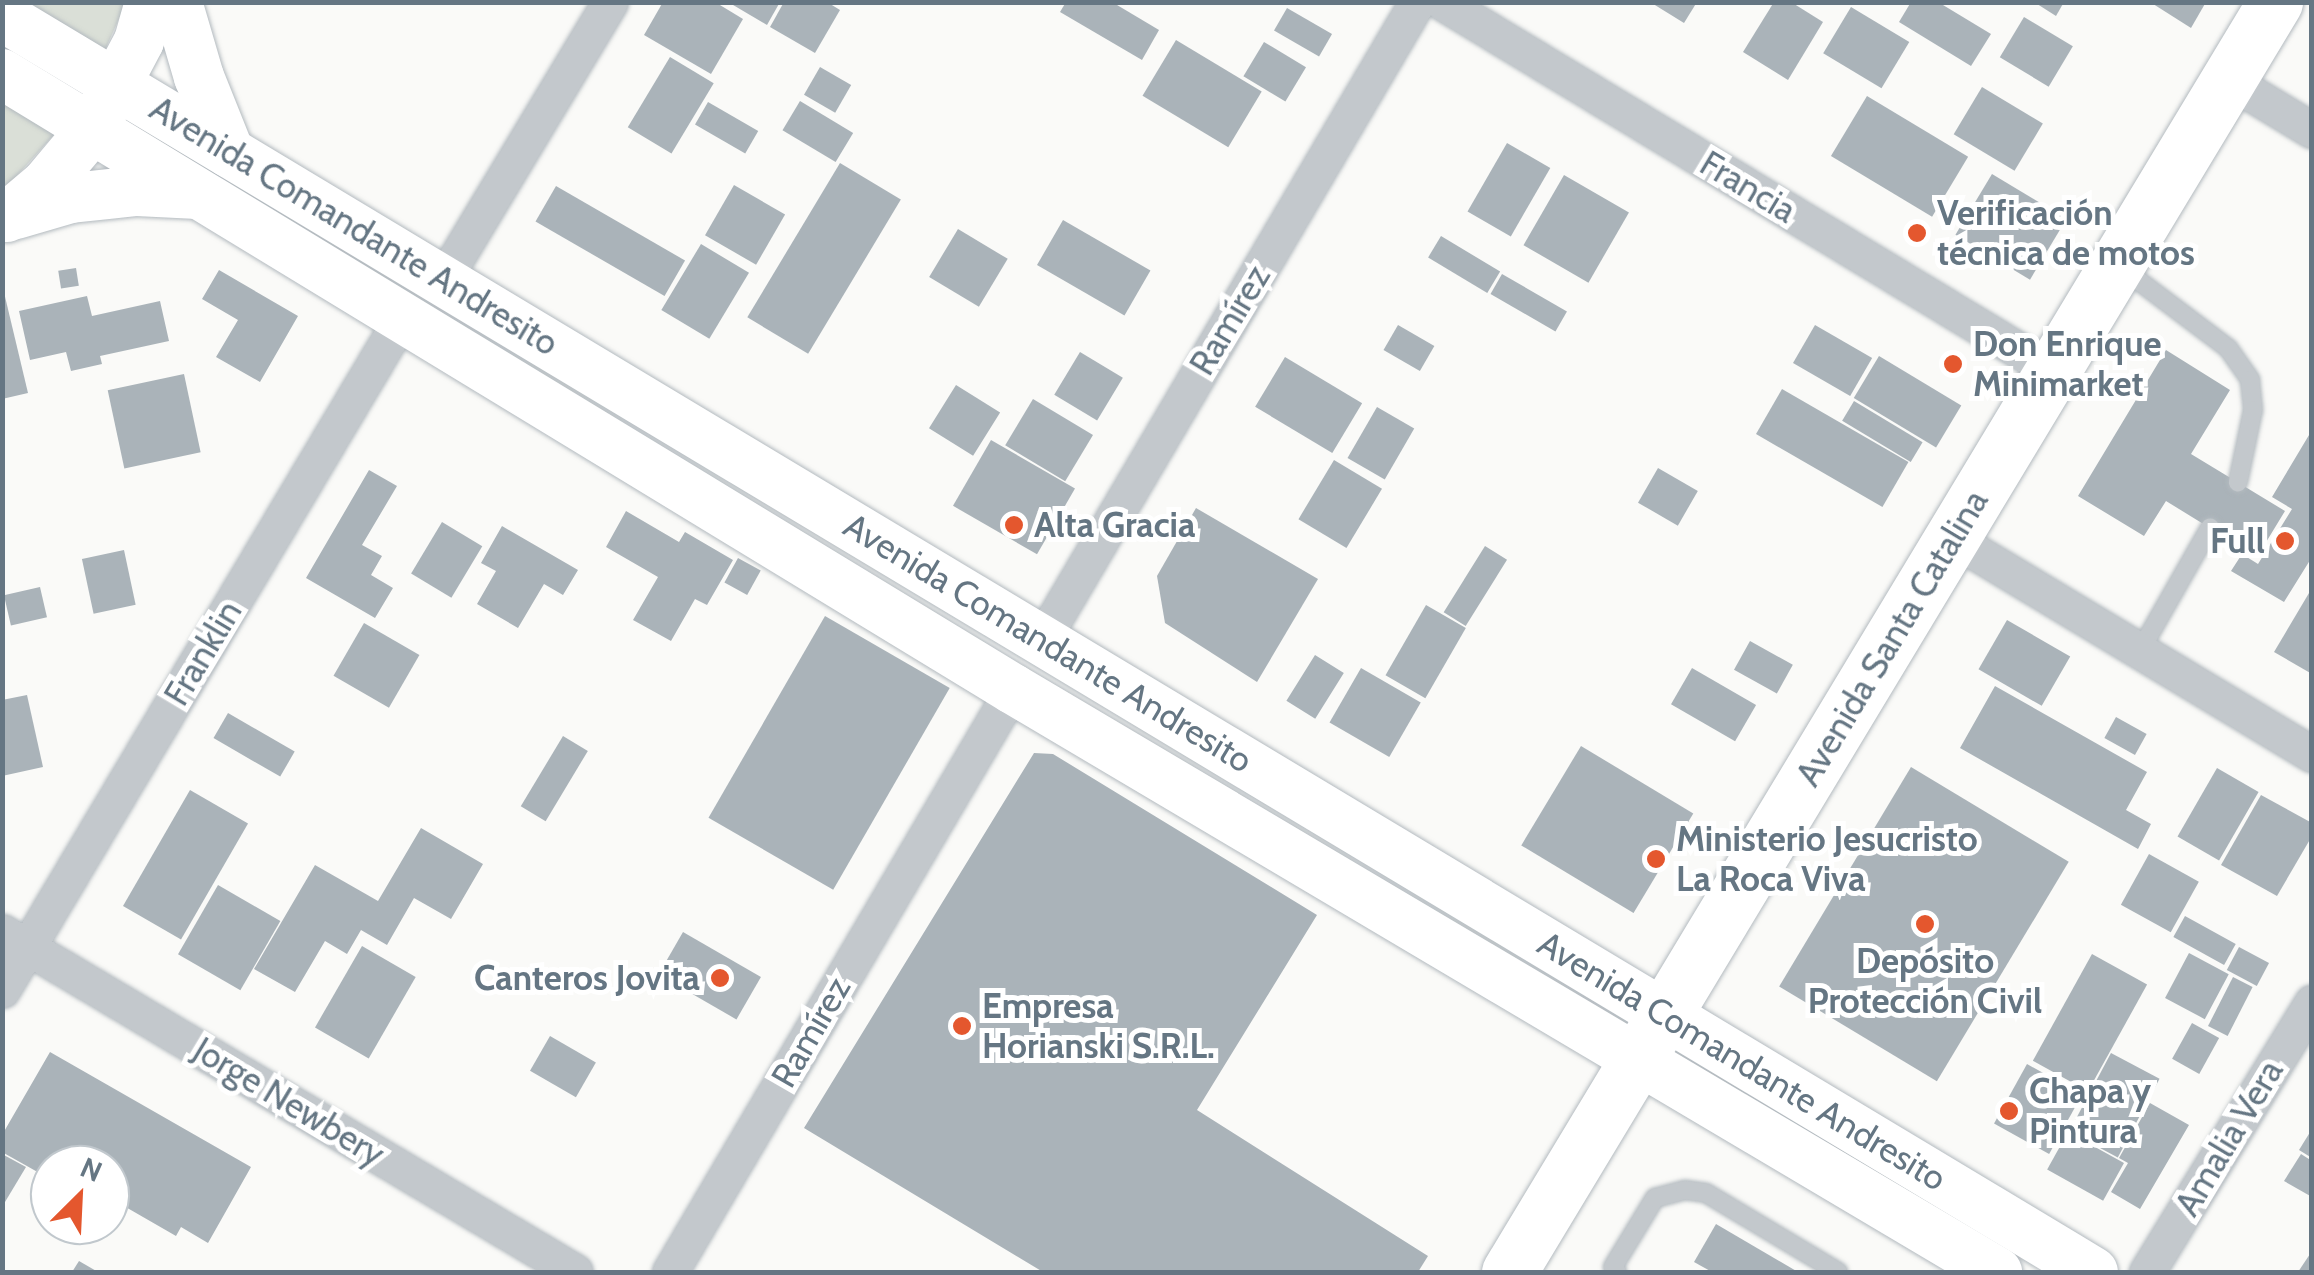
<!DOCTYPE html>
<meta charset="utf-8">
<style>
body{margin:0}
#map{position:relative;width:2314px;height:1275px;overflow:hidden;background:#fafaf8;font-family:Cabin,sans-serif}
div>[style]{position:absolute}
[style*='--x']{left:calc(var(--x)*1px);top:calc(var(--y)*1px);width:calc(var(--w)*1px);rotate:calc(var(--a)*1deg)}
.green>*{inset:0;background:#dadfd7}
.building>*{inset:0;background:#aab3b9;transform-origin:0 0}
.roads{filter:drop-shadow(0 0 2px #b3babf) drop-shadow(0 0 2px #b3babf)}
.lane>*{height:18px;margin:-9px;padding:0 9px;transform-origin:9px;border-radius:9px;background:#c3c8cc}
.street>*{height:35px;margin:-17.5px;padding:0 17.5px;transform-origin:17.5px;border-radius:17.5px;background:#c3c8cc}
.secondary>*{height:50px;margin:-25px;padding:0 25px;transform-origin:25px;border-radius:25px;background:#fff}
.primary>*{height:55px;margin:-27.5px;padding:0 27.5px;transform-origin:27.5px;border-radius:27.5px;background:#fff}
.dots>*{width:28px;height:28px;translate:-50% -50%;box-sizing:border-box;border:5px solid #fff;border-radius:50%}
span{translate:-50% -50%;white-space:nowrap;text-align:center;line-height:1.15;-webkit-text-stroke:10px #fff;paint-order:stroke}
.street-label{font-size:35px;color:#657683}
.poi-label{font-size:35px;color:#657683;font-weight:700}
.left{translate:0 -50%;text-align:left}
.right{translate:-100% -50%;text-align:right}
.frame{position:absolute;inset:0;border:5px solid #657683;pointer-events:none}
.north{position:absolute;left:30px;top:1145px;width:100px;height:100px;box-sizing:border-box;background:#fff;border:2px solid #c1c8cd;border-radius:50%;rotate:24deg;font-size:28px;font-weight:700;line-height:40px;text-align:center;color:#657683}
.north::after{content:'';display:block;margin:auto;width:35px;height:45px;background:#e4572e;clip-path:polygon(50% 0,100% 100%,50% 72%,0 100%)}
</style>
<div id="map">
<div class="green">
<i style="clip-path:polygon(3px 3px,126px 3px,80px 106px,3px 191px)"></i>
</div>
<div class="building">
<i style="clip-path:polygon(663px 2px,715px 2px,743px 19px,711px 74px,644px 35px)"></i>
<i style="clip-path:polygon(728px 2px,780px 2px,767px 25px)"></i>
<i style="clip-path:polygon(784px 2px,827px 2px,840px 10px,815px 53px,770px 27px)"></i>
<i style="clip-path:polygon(1066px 2px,1112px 2px,1159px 30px,1142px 60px,1060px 12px)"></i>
<i style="clip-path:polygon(1650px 2px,1697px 2px,1684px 23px)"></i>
<i style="clip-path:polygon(1774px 2px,1791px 2px,1823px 22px,1788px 80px,1743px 52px)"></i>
<i style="clip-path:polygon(1911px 2px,1938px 2px,1991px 34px,1971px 66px,1899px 22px)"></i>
<i style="clip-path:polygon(2034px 2px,2064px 2px,2056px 16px)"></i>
<i style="clip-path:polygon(2150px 2px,2206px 2px,2191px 28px)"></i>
<i style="left:1851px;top:7px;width:68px;height:54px;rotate:31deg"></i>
<i style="left:1287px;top:8px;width:52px;height:26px;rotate:30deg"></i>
<i style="left:2024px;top:17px;width:57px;height:47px;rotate:31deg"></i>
<i style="left:1176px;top:40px;width:100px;height:65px;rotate:31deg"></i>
<i style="left:1264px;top:42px;width:49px;height:40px;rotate:31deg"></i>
<i style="left:670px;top:57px;width:51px;height:82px;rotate:31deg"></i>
<i style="left:820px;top:67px;width:36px;height:32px;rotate:30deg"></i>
<i style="left:1982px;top:87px;width:71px;height:55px;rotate:31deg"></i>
<i style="left:1867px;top:96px;width:118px;height:70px;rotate:31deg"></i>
<i style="left:800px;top:101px;width:62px;height:34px;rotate:31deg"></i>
<i style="left:708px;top:102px;width:58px;height:26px;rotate:30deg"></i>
<i style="left:1507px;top:143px;width:50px;height:79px;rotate:30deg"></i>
<i style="left:840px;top:163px;width:71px;height:180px;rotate:31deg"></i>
<i style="left:1992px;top:174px;width:87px;height:71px;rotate:31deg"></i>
<i style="left:1564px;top:175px;width:75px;height:81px;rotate:30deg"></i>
<i style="left:734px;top:185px;width:59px;height:58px;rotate:30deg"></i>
<i style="left:556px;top:186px;width:149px;height:41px;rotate:30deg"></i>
<i style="left:1063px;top:220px;width:101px;height:52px;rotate:30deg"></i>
<i style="left:958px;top:229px;width:58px;height:56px;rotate:31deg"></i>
<i style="left:1441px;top:236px;width:69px;height:25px;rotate:31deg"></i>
<i style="left:701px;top:244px;width:56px;height:77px;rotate:31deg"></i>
<i style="left:76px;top:268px;width:18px;height:18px;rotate:81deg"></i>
<i style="clip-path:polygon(219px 270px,298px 316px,260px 382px,216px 357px,238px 320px,202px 299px)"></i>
<i style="left:1502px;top:274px;width:75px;height:23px;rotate:30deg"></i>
<i style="clip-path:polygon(2px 284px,28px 393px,2px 399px)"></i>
<i style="clip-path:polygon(87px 296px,92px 316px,160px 301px,169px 341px,100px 356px,102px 364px,71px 371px,66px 352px,30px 360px,19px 311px)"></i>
<i style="left:1398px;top:325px;width:42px;height:29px;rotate:30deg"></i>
<i style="left:1815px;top:325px;width:66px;height:44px;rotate:30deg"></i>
<i style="clip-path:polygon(2166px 350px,2230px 390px,2191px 454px,2285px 511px,2257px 557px,2166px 501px,2144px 536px,2078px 496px)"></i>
<i style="left:1080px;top:352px;width:50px;height:50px;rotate:31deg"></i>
<i style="left:1879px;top:356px;width:96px;height:49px;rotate:31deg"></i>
<i style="left:1285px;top:357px;width:90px;height:58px;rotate:31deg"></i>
<i style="left:184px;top:374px;width:80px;height:78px;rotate:78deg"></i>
<i style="left:956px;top:385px;width:52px;height:51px;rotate:32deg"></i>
<i style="left:1782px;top:389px;width:146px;height:52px;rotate:30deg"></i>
<i style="left:1033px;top:399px;width:70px;height:54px;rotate:31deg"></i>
<i style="left:1854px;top:401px;width:80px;height:23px;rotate:31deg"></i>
<i style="left:1377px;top:407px;width:43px;height:59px;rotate:30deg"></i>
<i style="clip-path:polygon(2312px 430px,2312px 557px,2284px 602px,2231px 571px,2242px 554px,2258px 564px,2292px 509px,2272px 497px)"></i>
<i style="left:991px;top:440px;width:97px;height:76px;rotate:30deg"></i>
<i style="left:1334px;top:460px;width:56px;height:69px;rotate:31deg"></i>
<i style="left:1658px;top:468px;width:46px;height:40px;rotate:30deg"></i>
<i style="clip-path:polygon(369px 470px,397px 486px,362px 545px,382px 556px,371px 575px,393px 588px,375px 618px,306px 578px)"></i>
<i style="clip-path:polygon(1196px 508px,1318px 579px,1257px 682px,1165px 623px,1157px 576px)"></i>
<i style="clip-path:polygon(626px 511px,679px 542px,685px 532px,733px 560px,707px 605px,695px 599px,671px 641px,633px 620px,658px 577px,606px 547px)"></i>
<i style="left:442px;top:522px;width:47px;height:60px;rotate:31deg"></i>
<i style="clip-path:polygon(502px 526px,578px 570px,563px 595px,544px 584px,518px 628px,477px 604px,496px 571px,481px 563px)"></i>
<i style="left:1485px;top:546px;width:26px;height:78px;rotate:32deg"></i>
<i style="left:124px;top:550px;width:56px;height:43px;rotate:78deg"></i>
<i style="left:738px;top:558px;width:26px;height:28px;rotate:29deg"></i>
<i style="left:40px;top:587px;width:31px;height:37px;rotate:77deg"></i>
<i style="clip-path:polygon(2312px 588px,2312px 674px,2274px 652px)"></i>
<i style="left:1426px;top:605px;width:46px;height:81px;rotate:30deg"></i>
<i style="left:825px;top:616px;width:144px;height:233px;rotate:30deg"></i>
<i style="left:2007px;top:620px;width:73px;height:57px;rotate:30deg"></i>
<i style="left:364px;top:623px;width:64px;height:61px;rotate:30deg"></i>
<i style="left:1750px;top:641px;width:49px;height:33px;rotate:29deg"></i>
<i style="left:1315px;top:655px;width:34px;height:54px;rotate:32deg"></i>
<i style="left:1361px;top:668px;width:69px;height:63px;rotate:30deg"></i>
<i style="left:1692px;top:668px;width:74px;height:42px;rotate:30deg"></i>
<i style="clip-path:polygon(1995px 686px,2147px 772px,2126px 810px,2151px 824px,2138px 849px,1960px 748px)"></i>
<i style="clip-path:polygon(27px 695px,43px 767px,2px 776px,2px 700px)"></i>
<i style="left:228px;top:713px;width:77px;height:29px;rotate:30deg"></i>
<i style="left:2116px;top:717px;width:35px;height:24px;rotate:29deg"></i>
<i style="left:563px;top:736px;width:29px;height:82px;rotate:31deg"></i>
<i style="left:1581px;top:746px;width:131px;height:116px;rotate:31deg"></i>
<i style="clip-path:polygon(1034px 753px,1053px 754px,1317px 915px,1197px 1110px,1428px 1256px,1418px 1272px,1043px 1272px,804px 1128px)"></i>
<i style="left:1911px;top:767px;width:184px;height:256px;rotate:31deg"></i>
<i style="left:2217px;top:768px;width:48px;height:79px;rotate:30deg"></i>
<i style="left:190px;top:790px;width:67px;height:134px;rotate:30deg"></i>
<i style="clip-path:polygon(2261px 795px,2312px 823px,2312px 836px,2277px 896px,2221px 865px)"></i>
<i style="clip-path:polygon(421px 828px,483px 864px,451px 919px,414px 898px,387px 945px,361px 930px,347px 954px,325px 941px,295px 992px,254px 969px,315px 865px,378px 901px)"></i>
<i style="left:2149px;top:854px;width:57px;height:58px;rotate:29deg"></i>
<i style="left:218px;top:885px;width:72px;height:80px;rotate:30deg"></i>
<i style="left:2185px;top:916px;width:58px;height:24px;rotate:29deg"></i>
<i style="left:683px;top:932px;width:90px;height:49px;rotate:30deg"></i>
<i style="left:362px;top:946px;width:62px;height:94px;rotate:30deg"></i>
<i style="left:2239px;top:947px;width:34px;height:26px;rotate:28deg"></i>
<i style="left:2189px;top:953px;width:45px;height:51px;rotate:28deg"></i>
<i style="left:2092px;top:954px;width:63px;height:122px;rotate:29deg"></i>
<i style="left:2233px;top:977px;width:22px;height:55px;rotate:27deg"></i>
<i style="left:2192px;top:1023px;width:31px;height:41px;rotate:29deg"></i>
<i style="left:550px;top:1036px;width:53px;height:40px;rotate:30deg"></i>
<i style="clip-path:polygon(50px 1052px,251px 1167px,208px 1243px,181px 1227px,176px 1236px,110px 1198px,110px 1165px,50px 1165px,50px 1179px,2px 1152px,2px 1135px)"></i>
<i style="left:2111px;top:1053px;width:55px;height:89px;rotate:28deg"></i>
<i style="left:2027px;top:1064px;width:63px;height:68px;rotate:29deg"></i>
<i style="clip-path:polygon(2150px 1103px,2189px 1125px,2140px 1209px,2111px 1192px,2128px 1163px,2119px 1158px)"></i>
<i style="clip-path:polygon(2312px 1129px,2312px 1158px,2299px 1150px)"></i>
<i style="left:2068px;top:1132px;width:64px;height:43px;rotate:29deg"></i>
<i style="clip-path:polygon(2px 1154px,26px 1167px,2px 1207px)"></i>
<i style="clip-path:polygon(2301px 1154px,2312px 1161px,2312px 1197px,2284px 1181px)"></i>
<i style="clip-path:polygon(1716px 1224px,1798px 1272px,1712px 1272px,1694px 1262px)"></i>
<i style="clip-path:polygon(2312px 1251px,2312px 1272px,2298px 1272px)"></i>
<i style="clip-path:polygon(79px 1261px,98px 1272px,72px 1272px)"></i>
</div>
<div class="roads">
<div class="lane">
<i style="--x:2123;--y:269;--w:131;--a:37"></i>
<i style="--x:2228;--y:348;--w:39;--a:55"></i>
<i style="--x:2250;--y:380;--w:30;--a:84"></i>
<i style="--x:2253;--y:410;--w:74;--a:101.8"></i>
<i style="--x:2140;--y:651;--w:142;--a:-60.4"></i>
<i style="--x:1617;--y:1272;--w:6;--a:-129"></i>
<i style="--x:1613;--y:1267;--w:81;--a:-58.7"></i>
<i style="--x:1655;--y:1198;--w:31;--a:-15"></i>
<i style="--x:1685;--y:1190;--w:21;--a:8"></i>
<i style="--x:1706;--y:1193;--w:154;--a:30.9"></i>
</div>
<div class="street">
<i style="--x:1442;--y:2;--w:714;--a:31.13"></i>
<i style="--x:2229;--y:80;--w:97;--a:31.1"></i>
<i style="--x:443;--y:280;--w:324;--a:-59"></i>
<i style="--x:1952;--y:538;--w:420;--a:31"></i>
<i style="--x:1043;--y:638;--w:738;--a:-59.54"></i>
<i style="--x:2;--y:932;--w:666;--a:30.68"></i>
<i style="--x:2;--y:990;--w:784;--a:-59.25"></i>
<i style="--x:670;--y:1272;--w:676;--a:-59.53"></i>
<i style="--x:2147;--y:1272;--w:316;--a:-58.5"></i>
</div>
<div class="secondary">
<i style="--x:177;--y:2;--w:78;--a:73.7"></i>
<i style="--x:199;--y:77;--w:81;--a:68.2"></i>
<i style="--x:2;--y:16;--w:2439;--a:30.99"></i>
<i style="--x:2;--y:74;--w:1183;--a:31.31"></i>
<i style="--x:1013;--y:689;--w:1144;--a:30.65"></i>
<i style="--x:16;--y:214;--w:57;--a:-16.2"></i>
<i style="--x:71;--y:198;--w:66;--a:-6.1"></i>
<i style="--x:137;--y:191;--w:61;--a:2.8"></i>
<i style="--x:7;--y:217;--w:51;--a:-40.2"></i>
<i style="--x:46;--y:184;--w:73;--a:-50"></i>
<i style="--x:93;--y:128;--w:98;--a:-62.1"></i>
<i style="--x:139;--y:41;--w:41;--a:-74.2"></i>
</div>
<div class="primary">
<i style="--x:1509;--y:1272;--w:1483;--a:-58.9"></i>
</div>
</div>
<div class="dots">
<i style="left:1917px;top:233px;background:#e4572e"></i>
<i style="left:1953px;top:364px;background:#e4572e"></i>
<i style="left:1014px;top:525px;background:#e4572e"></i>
<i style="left:2285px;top:541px;background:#e4572e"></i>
<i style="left:1656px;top:859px;background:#e4572e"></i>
<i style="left:1925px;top:924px;background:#e4572e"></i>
<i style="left:720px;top:978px;background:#e4572e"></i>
<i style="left:962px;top:1026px;background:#e4572e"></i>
<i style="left:2009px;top:1111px;background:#e4572e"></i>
</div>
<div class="street-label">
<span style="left:1748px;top:187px;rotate:31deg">Francia</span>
<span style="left:354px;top:226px;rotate:31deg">Avenida Comandante Andresito</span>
<span style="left:1230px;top:320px;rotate:-59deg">Ramírez</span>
<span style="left:1892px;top:638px;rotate:-59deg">Avenida Santa Catalina</span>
<span style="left:1048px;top:643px;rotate:31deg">Avenida Comandante Andresito</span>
<span style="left:203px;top:653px;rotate:-59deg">Franklin</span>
<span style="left:811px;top:1032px;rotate:-60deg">Ramírez</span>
<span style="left:1742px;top:1061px;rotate:31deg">Avenida Comandante Andresito</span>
<span style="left:289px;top:1102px;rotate:31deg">Jorge Newbery</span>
<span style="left:2229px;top:1138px;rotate:-59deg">Amalia Vera</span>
</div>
<div class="poi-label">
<span class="left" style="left:1937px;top:233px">Verificación<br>técnica de motos</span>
<span class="left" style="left:1973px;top:364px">Don Enrique<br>Minimarket</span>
<span class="left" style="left:1034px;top:525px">Alta Gracia</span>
<span class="right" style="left:2265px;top:541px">Full</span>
<span class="left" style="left:1676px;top:859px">Ministerio Jesucristo<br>La Roca Viva</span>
<span style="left:1925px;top:981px">Depósito<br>Protección Civil</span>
<span class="right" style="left:700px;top:978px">Canteros Jovita</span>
<span class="left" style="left:982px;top:1026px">Empresa<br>Horianski S.R.L.</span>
<span class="left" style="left:2029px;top:1111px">Chapa y<br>Pintura</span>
</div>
<div class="frame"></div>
<div class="north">N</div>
</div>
